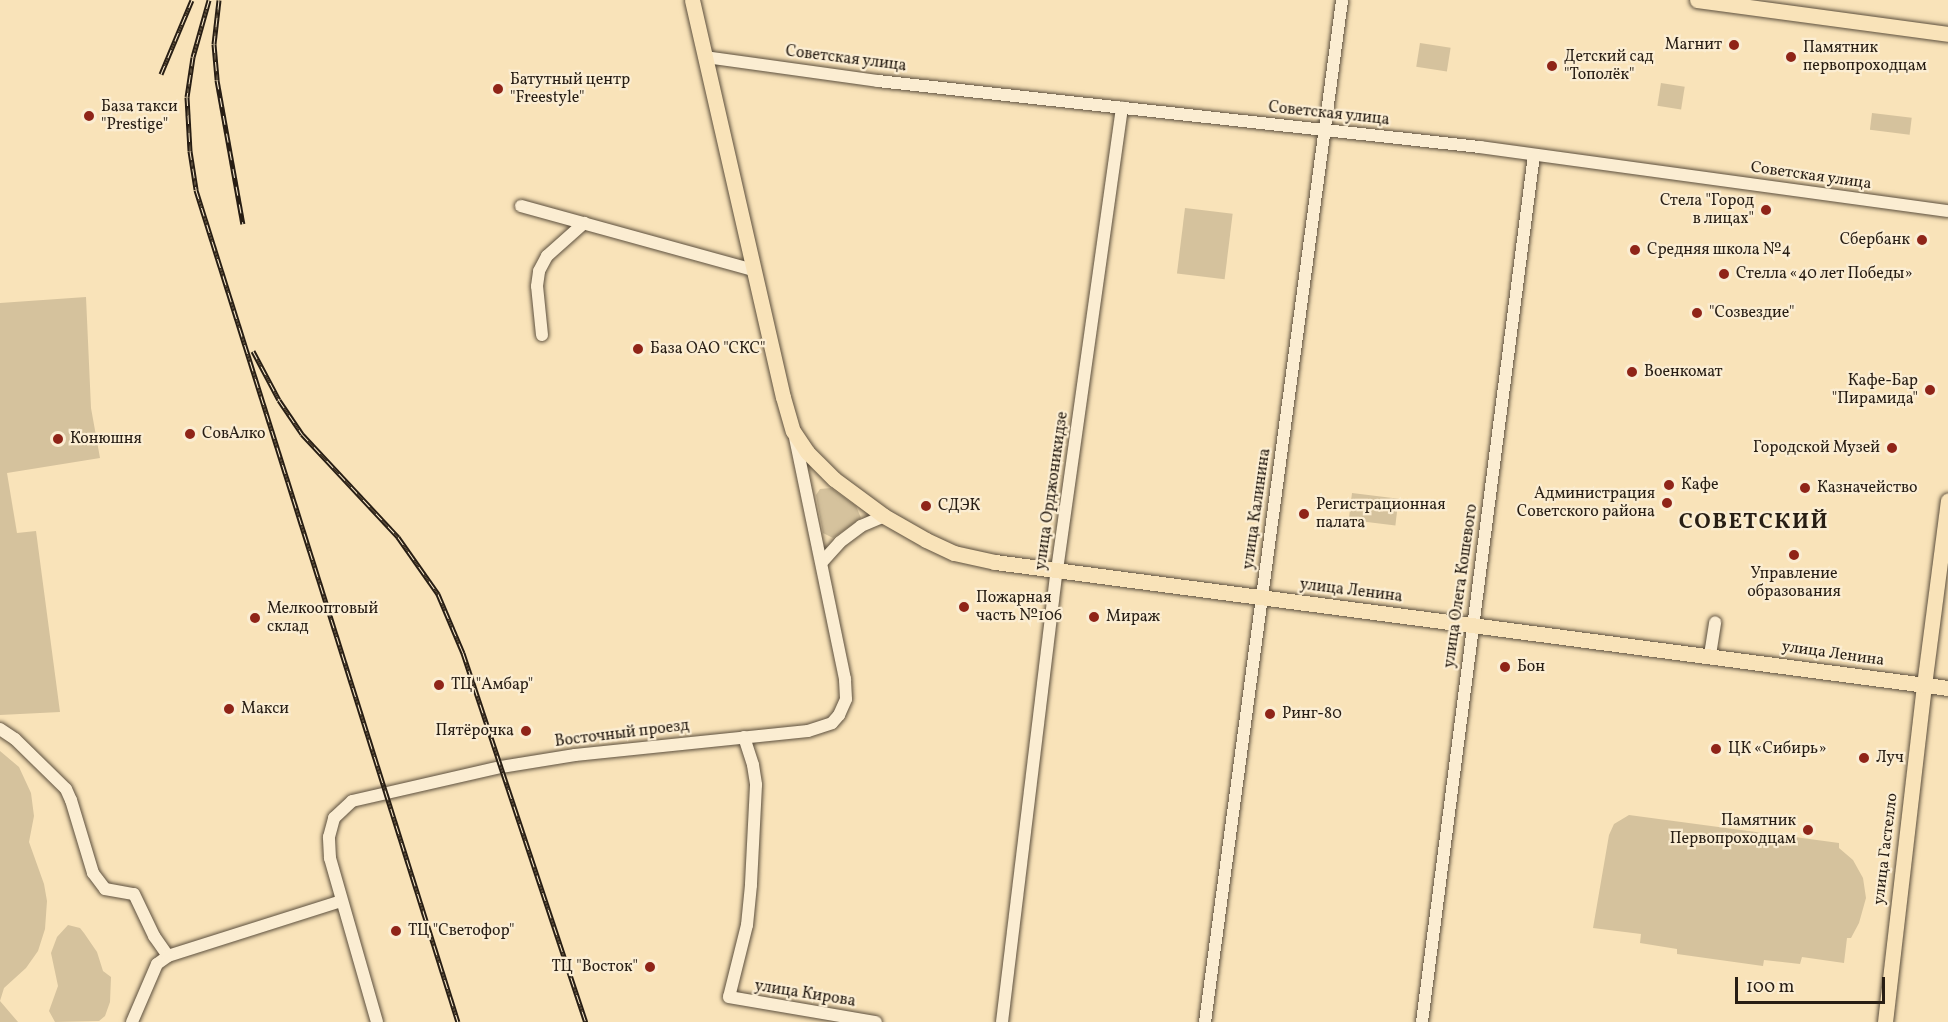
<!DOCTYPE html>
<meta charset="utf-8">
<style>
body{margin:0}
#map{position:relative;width:1948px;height:1022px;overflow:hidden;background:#f9e3b9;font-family:Vollkorn,serif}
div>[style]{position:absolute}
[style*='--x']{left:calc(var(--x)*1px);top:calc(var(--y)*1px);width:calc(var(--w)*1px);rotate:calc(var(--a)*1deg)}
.green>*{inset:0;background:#d5c29d;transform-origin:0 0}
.roads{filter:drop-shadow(0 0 2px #5c4f3d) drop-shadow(0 0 2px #5c4f3d)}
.minor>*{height:12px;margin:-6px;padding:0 6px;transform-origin:6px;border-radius:6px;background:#fbedd2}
.major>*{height:15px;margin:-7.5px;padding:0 7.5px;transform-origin:7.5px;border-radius:7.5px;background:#f9e3b9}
.rail>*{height:5px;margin-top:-2.5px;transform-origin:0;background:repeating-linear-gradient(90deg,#fbedd2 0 9px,#281e14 0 18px);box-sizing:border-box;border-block:2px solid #281e14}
.dots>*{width:16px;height:16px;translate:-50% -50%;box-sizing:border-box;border:3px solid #fbedd2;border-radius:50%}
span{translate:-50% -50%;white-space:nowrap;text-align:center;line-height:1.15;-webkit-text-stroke:4.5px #fbedd2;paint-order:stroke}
.poi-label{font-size:16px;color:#281e14}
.right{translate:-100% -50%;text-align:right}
.left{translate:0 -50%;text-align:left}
.street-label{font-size:16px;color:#281e14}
.district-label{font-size:22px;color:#281e14;font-weight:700;letter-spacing:1.5px}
.scale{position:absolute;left:1735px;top:977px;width:150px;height:27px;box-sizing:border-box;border:3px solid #281e14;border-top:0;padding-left:8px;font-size:18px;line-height:21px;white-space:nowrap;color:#281e14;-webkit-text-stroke:4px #fbedd2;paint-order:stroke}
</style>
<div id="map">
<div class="green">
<i style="left:1420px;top:43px;width:31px;height:24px;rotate:9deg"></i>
<i style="left:1661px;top:83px;width:24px;height:23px;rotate:9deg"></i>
<i style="left:1872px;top:113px;width:40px;height:17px;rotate:7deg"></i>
<i style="left:1185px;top:208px;width:48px;height:66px;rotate:7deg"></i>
<i style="clip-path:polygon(86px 297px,91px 408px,100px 458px,7px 473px,17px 533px,36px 531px,60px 712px,0 715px,0 303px)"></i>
<i style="clip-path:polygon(831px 488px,856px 506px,861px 518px,833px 538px,823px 533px,816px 495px,820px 489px)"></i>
<i style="left:1352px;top:493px;width:47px;height:27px;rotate:7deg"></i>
<i style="clip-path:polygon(0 751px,19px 767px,31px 793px,34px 816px,29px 842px,44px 884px,47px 901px,45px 929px,38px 951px,26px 968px,4px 988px,0 1001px,18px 1022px,0 1022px)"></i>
<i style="clip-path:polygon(1629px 815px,1839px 843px,1839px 848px,1853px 860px,1863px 878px,1866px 898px,1859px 923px,1851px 938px,1847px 938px,1844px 963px,1802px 957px,1800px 964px,1764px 960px,1763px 966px,1677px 954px,1677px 949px,1640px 943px,1641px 934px,1593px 928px,1609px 835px,1614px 824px)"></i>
<i style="clip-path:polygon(68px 925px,80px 928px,84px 933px,97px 952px,103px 971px,111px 977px,110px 1002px,105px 1016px,99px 1021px,55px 1022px,49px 1011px,58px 986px,51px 953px,57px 937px)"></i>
</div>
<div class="roads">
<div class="minor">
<i style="--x:705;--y:57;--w:175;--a:7.9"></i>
<i style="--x:878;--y:81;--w:606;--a:6.26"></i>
<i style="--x:1480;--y:147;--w:472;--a:7.8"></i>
<i style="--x:521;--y:206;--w:242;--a:15.4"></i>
<i style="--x:542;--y:335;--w:49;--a:-95.8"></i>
<i style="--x:537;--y:286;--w:15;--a:-82"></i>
<i style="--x:539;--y:271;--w:17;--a:-62"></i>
<i style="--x:547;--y:256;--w:50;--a:-41.7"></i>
<i style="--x:823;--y:561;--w:25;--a:-48"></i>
<i style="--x:840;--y:542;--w:26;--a:-37"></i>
<i style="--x:861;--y:526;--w:25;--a:-23"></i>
<i style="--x:1710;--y:655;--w:33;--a:-81"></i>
<i style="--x:0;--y:729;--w:18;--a:34"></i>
<i style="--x:15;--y:739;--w:71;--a:44.4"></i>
<i style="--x:66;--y:789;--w:12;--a:66"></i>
<i style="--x:71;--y:800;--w:76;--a:73.2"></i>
<i style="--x:93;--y:873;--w:20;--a:53"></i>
<i style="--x:105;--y:889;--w:29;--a:10"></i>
<i style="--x:134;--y:894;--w:47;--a:64.5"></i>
<i style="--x:154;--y:936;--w:24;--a:55"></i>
<i style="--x:744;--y:737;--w:29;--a:72"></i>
<i style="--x:753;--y:765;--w:20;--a:81"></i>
<i style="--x:756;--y:785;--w:100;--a:92.9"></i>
<i style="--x:751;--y:885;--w:40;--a:95.7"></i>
<i style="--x:747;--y:925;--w:74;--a:104"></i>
<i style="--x:729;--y:997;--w:149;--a:9.7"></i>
<i style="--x:132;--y:1022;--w:63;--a:-66.7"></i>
<i style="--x:157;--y:964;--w:14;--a:-36"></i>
<i style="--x:168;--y:956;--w:182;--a:-17.6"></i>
<i style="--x:377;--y:1022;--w:171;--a:-106"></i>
<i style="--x:330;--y:858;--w:21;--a:-93"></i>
<i style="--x:329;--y:837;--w:20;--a:-75"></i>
<i style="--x:334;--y:818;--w:25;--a:-43"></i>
<i style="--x:352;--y:801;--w:153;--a:-12.9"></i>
<i style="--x:501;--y:767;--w:75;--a:-9.2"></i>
<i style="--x:575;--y:755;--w:234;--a:-5.9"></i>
<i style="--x:808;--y:731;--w:25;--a:-18"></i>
<i style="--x:832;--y:723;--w:11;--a:-49"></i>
<i style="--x:839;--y:715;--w:17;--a:-66"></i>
<i style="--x:846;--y:699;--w:20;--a:-93"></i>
<i style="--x:845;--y:679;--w:246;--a:-101.7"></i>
<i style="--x:1002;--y:1022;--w:455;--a:-83.1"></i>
<i style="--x:1057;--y:570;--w:467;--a:-82"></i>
<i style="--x:1205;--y:1022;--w:1031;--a:-82.36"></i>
<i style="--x:1422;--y:1022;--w:874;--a:-82.64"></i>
</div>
<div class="major">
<i style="--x:692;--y:0;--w:407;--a:77.1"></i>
<i style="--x:783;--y:397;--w:35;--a:74"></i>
<i style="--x:793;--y:431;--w:25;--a:56"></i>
<i style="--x:807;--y:452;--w:38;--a:45"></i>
<i style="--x:834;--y:479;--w:62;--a:36.5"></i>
<i style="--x:884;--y:516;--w:48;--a:29.7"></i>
<i style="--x:926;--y:540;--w:31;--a:25"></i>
<i style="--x:954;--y:553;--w:42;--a:12.4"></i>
<i style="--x:995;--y:562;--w:961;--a:7.53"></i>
<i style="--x:1697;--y:0;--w:253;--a:7.7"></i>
<i style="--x:1885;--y:1022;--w:339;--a:-83.4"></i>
<i style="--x:1924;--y:685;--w:186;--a:-82.6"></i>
</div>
</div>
<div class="rail">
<i style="--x:209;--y:0;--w:59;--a:105.7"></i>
<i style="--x:193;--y:57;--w:40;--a:98.5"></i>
<i style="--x:187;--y:97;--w:54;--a:86.8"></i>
<i style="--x:190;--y:151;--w:39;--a:81"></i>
<i style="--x:196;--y:190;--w:872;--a:72.52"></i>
<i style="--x:219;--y:0;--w:44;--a:96.5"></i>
<i style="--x:214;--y:44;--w:36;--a:85"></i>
<i style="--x:217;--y:80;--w:146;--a:79.8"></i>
<i style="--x:161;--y:74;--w:80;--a:-67.3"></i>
<i style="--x:253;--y:351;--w:55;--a:62"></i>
<i style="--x:279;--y:400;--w:41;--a:55.9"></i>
<i style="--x:302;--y:434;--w:141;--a:47"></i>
<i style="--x:398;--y:537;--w:70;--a:54.9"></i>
<i style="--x:438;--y:594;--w:64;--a:67"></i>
<i style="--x:463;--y:653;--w:389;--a:71.6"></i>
</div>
<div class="dots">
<i style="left:1734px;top:45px;background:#8f2418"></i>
<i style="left:1791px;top:57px;background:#8f2418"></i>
<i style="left:1552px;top:66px;background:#8f2418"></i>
<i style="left:498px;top:89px;background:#8f2418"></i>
<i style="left:89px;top:116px;background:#8f2418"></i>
<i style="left:1766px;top:210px;background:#8f2418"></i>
<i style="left:1922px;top:240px;background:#8f2418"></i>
<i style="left:1635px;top:250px;background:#8f2418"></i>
<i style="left:1724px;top:274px;background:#8f2418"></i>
<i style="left:1697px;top:313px;background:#8f2418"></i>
<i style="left:638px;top:349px;background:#8f2418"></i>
<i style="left:1632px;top:372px;background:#8f2418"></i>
<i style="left:1930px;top:390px;background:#8f2418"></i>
<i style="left:190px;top:434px;background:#8f2418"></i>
<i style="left:58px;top:439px;background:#8f2418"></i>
<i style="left:1892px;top:448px;background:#8f2418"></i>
<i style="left:1669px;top:485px;background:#8f2418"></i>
<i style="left:1805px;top:488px;background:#8f2418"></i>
<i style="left:1667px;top:503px;background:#8f2418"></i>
<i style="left:926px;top:506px;background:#8f2418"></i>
<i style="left:1304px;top:514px;background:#8f2418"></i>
<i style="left:1794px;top:555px;background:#8f2418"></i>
<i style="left:964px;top:607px;background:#8f2418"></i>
<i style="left:1094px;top:617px;background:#8f2418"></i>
<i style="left:255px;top:618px;background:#8f2418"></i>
<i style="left:1505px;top:667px;background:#8f2418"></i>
<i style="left:439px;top:685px;background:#8f2418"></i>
<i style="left:229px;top:709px;background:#8f2418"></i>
<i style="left:1270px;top:714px;background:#8f2418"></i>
<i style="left:526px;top:731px;background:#8f2418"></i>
<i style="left:1716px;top:749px;background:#8f2418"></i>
<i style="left:1864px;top:758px;background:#8f2418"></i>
<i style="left:1808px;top:830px;background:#8f2418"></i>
<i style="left:396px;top:931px;background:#8f2418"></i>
<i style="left:650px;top:967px;background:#8f2418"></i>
</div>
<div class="poi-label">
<span class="right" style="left:1722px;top:45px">Магнит</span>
<span class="left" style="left:1803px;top:57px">Памятник<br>первопроходцам</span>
<span class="left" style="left:1564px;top:66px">Детский сад<br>"Тополёк"</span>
<span class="left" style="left:510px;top:89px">Батутный центр<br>"Freestyle"</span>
<span class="left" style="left:101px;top:116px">База такси<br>"Prestige"</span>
<span class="right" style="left:1754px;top:210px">Стела "Город<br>в лицах"</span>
<span class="right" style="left:1910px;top:240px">Сбербанк</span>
<span class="left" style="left:1647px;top:250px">Средняя школа №4</span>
<span class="left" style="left:1736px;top:274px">Стелла «40 лет Победы»</span>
<span class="left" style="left:1709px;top:313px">"Созвездие"</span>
<span class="left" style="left:650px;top:349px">База ОАО "СКС"</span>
<span class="left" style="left:1644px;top:372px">Военкомат</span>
<span class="right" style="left:1918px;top:390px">Кафе-Бар<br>"Пирамида"</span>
<span class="left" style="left:202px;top:434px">СовАлко</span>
<span class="left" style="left:70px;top:439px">Конюшня</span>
<span class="right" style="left:1880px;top:448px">Городской Музей</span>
<span class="left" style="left:1681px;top:485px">Кафе</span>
<span class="left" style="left:1817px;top:488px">Казначейство</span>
<span class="right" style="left:1655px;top:503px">Администрация<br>Советского района</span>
<span class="left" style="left:1316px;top:514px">Регистрационная<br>палата</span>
<span class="left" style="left:938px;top:506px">СДЭК</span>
<span style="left:1794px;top:583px">Управление<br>образования</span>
<span class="left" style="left:976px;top:607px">Пожарная<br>часть №106</span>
<span class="left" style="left:267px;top:618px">Мелкооптовый<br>склад</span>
<span class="left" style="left:1106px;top:617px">Мираж</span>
<span class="left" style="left:1517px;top:667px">Бон</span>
<span class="left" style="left:451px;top:685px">ТЦ "Амбар"</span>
<span class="left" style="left:241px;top:709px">Макси</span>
<span class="left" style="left:1282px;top:714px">Ринг-80</span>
<span class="right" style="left:514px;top:731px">Пятёрочка</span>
<span class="left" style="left:1728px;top:749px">ЦК «Сибирь»</span>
<span class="left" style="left:1876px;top:758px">Луч</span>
<span class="right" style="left:1796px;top:830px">Памятник<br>Первопроходцам</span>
<span class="left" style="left:408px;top:931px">ТЦ "Светофор"</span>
<span class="right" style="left:638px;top:967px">ТЦ "Восток"</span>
</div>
<div class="street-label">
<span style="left:846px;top:59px;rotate:7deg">Советская улица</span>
<span style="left:1329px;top:114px;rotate:6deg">Советская улица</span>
<span style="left:1811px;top:176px;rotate:8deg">Советская улица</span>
<span style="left:1052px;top:491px;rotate:-82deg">улица Орджоникидзе</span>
<span style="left:1257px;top:509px;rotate:-82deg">улица Калинина</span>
<span style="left:1461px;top:586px;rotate:-82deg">улица Олега Кошевого</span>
<span style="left:1351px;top:591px;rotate:7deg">улица Ленина</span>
<span style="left:1833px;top:654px;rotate:8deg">улица Ленина</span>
<span style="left:622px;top:734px;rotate:-7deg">Восточный проезд</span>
<span style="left:1886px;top:849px;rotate:-83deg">улица Гастелло</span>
<span style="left:805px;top:994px;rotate:9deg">улица Кирова</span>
</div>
<div class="district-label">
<span style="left:1754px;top:523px">СОВЕТСКИЙ</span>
</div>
<div class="scale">100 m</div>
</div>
